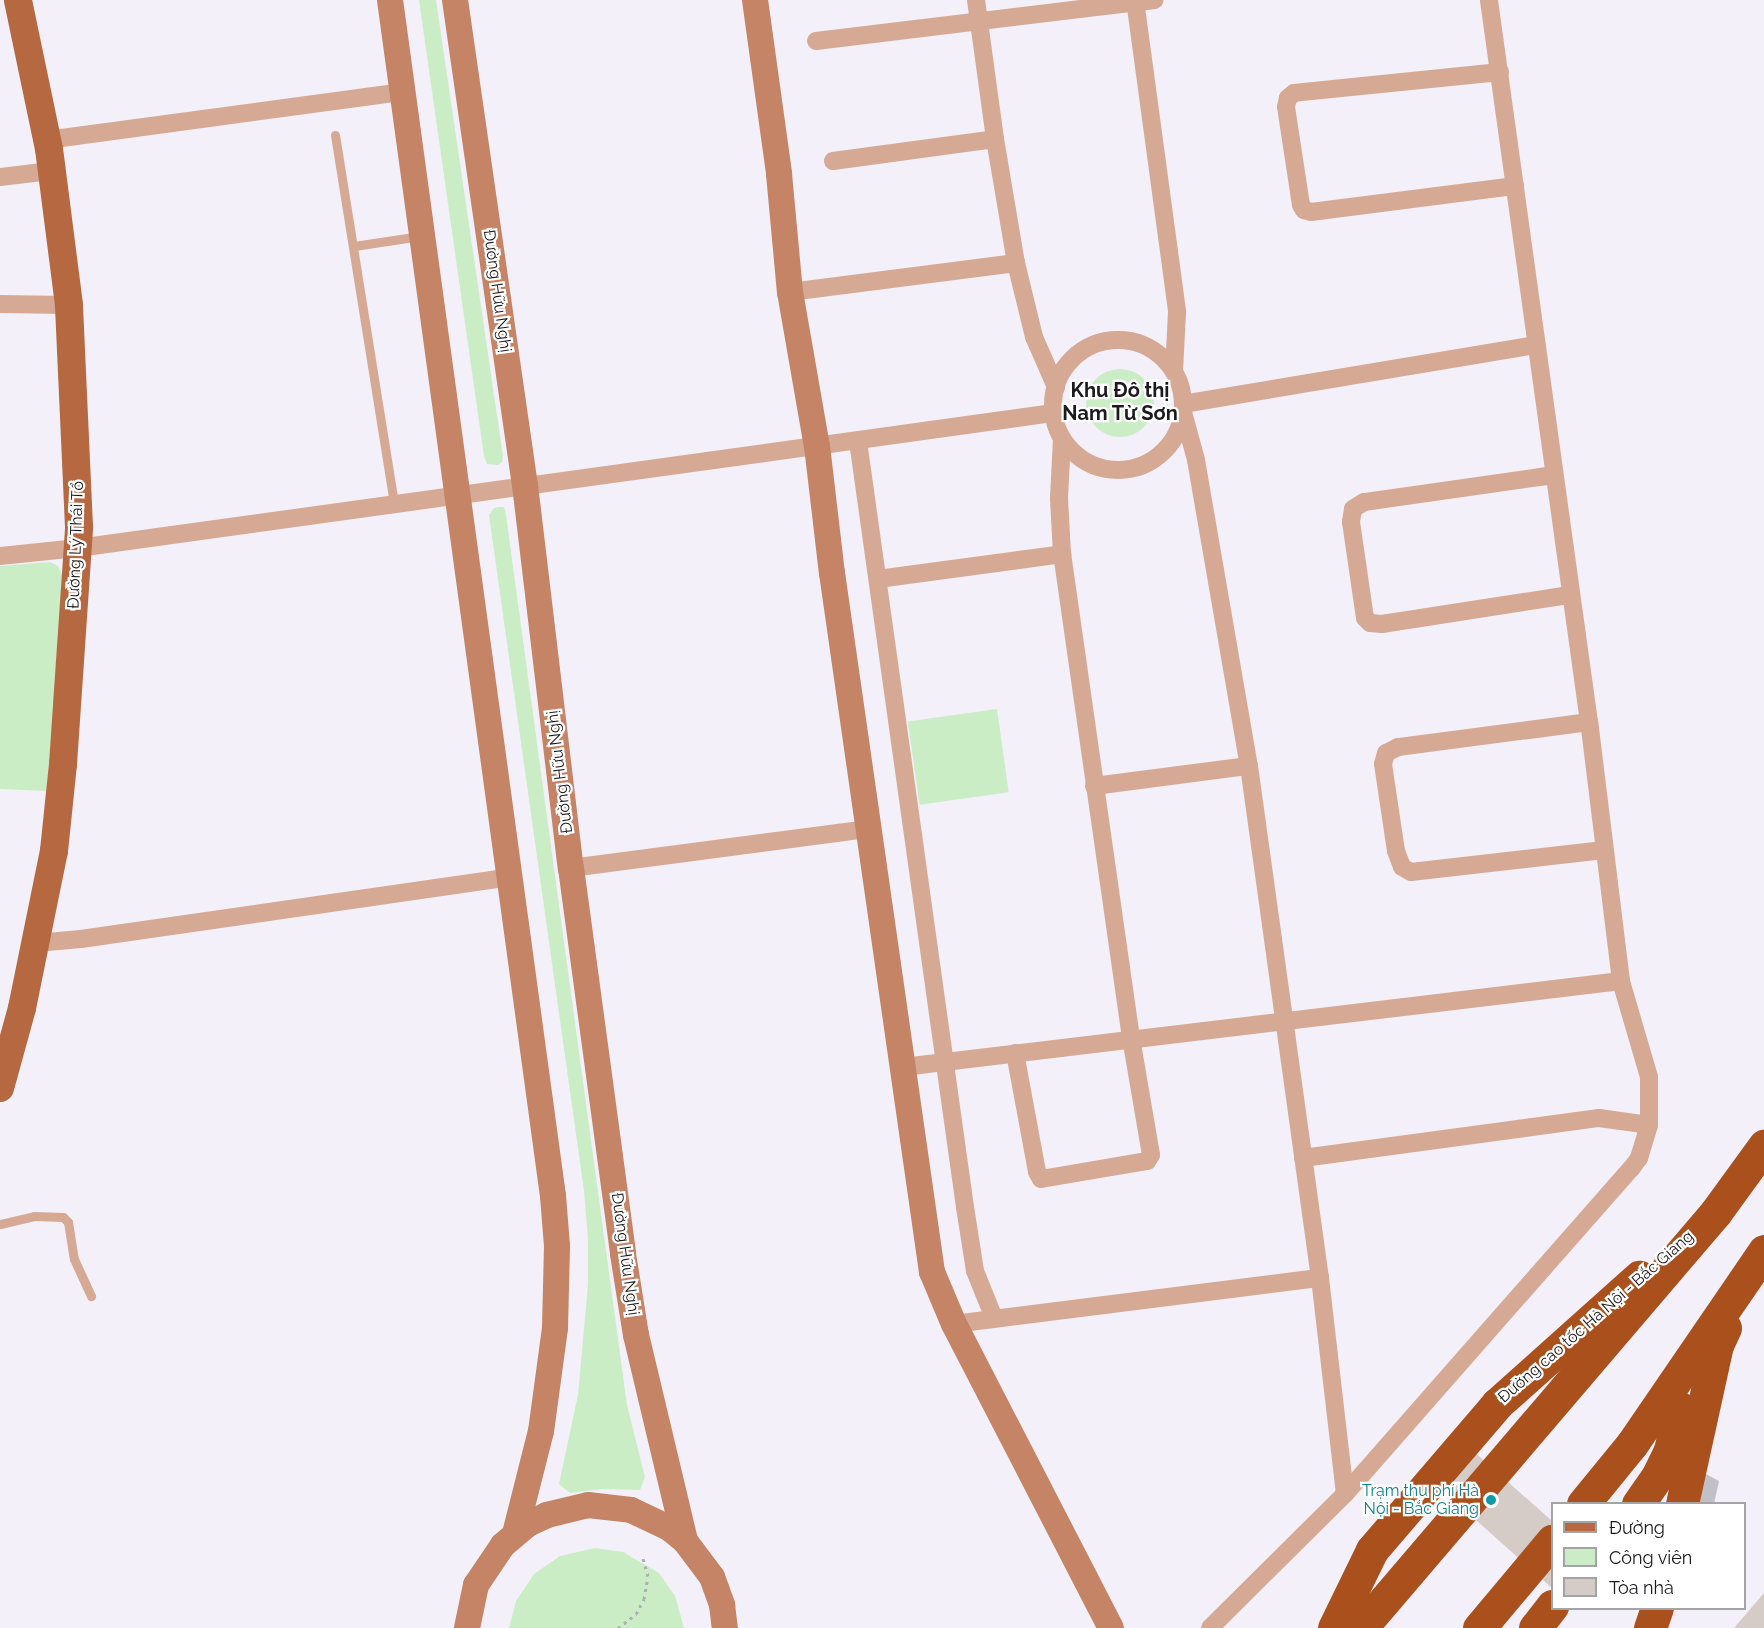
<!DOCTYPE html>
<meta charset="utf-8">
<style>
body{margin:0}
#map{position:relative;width:1764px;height:1628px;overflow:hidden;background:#f3f0f9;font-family:Raleway,sans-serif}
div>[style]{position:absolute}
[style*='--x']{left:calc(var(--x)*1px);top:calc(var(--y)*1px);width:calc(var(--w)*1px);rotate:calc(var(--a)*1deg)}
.green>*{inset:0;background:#cbedc6;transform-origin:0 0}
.round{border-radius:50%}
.shadow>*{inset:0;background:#0003}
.building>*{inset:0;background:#d5cbc7}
.path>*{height:3px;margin-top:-1.5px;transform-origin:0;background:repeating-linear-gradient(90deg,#b0aeb5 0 3px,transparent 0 7.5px)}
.lane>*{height:9px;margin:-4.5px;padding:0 4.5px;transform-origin:4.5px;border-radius:4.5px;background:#d5a994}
.street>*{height:18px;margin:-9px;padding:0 9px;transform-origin:9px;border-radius:9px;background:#d5a994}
.street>.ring{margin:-9px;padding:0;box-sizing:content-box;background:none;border:18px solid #d5a994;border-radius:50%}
.secondary>*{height:26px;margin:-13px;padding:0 13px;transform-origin:13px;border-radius:13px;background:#c48465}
.primary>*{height:28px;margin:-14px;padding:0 14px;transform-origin:14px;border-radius:14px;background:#b66941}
.highway>*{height:33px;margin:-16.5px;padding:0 16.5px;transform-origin:16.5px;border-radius:16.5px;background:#aa501c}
.dots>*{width:16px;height:16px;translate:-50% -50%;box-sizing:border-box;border:3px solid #fff;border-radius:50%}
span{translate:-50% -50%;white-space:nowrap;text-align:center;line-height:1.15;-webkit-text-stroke:4.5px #fff;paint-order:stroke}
.street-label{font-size:16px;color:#1b1a1d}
.culture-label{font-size:16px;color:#0d838f}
.right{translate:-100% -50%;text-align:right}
.quarter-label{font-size:20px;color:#1b1a1d;font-weight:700}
.legend{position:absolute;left:1551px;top:1502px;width:195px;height:108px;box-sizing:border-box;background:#fff;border:2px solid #a4a3a5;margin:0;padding:8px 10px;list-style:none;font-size:18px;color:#1b1a1d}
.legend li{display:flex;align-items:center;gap:12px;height:30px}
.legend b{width:30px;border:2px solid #a4a3a5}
</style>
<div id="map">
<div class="green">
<i style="clip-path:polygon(419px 0,436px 0,503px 456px,502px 462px,498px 465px,487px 464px,484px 456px)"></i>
<i class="round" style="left:1086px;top:369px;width:68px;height:68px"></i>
<i style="clip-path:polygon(499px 507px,504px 507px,506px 515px,627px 1405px,645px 1477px,640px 1490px,602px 1489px,570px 1493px,559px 1484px,578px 1395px,588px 1284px,588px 1239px,584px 1191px,489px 515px,494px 508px)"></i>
<i style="clip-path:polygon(50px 562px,58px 566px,62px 575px,56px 694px,46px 791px,0 789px,0 566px)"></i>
<i style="left:997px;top:709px;width:84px;height:90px;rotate:82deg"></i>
<i style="clip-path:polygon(595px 1548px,623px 1552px,659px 1573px,675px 1596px,684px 1628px,509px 1628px,516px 1601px,534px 1574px,560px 1556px)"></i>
</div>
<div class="shadow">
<i style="clip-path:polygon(1675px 1466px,1706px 1474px,1719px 1481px,1714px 1504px,1666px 1504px)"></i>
</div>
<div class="building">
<i style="clip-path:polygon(1462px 1441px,1552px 1521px,1552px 1588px,1429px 1478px)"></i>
<i style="clip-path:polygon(1764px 1593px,1764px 1628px,1734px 1628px)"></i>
</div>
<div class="path">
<i style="--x:618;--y:1628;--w:23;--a:-38"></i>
<i style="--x:636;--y:1614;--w:17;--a:-62"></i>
<i style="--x:644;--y:1599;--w:23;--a:-80"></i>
<i style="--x:648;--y:1576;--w:19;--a:-106"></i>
</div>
<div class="lane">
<i style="--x:335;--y:135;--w:373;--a:80.9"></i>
<i style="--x:354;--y:246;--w:67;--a:-8.6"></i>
<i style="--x:0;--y:1224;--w:35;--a:-13"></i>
<i style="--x:34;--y:1216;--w:29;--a:2"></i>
<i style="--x:63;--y:1217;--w:7;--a:45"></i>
<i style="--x:68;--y:1222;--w:37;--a:81"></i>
<i style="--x:74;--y:1259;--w:41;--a:65.3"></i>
</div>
<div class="street">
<i style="--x:976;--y:0;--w:140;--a:82.2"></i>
<i style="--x:995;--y:139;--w:126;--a:80.4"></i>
<i style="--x:1016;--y:263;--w:76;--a:76.3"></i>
<i style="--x:1034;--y:337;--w:55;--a:66.3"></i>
<i style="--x:1135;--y:0;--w:315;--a:82.3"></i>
<i style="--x:1177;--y:312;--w:59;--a:92.9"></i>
<i style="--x:816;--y:41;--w:341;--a:-6.9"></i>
<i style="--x:1500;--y:72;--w:207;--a:174.2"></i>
<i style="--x:1294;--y:93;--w:8;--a:140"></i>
<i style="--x:1288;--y:98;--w:9;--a:103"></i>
<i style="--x:1286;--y:107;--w:99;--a:81.3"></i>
<i style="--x:1301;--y:205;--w:6;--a:59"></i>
<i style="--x:1304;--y:210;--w:7;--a:16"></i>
<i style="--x:1311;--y:212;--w:206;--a:-7.3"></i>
<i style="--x:47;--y:140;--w:359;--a:-7.7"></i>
<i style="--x:833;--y:161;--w:163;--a:-7.7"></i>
<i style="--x:0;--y:177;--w:51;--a:-6.7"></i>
<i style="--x:790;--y:292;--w:228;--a:-7.3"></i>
<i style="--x:0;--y:304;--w:69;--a:0.8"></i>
<i class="ring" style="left:1053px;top:340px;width:112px;height:112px"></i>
<i style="--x:1183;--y:404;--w:358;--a:-9.5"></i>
<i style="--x:1183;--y:412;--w:50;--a:74.8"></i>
<i style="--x:1196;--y:460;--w:311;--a:80.2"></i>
<i style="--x:1249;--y:766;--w:517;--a:82.11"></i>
<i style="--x:1320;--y:1278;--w:217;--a:83.4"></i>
<i style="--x:858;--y:441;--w:773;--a:82.05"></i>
<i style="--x:965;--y:1207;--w:65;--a:81.1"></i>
<i style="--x:975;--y:1271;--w:51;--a:68"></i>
<i style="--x:1554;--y:475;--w:192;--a:171.9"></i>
<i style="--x:1364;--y:502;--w:13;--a:148"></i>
<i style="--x:1353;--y:509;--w:13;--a:99"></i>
<i style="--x:1351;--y:522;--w:97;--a:81.7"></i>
<i style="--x:1365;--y:618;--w:7;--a:45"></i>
<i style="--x:1370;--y:623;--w:12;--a:5"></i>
<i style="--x:1382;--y:624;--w:190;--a:-8.8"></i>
<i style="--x:0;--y:556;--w:78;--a:-5.9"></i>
<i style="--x:78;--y:548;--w:985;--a:-7.88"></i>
<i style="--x:878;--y:579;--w:186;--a:-7.7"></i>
<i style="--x:1589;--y:722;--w:193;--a:172.5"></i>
<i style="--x:1398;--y:747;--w:13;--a:153"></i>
<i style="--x:1386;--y:753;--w:11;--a:105"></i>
<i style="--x:1383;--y:764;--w:88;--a:81.5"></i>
<i style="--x:1396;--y:851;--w:17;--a:69"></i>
<i style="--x:1402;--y:867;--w:10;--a:29"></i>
<i style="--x:1411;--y:872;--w:194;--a:-6.5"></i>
<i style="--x:1094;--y:786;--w:156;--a:-7.4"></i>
<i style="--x:571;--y:868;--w:300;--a:-7.5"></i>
<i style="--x:36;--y:943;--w:45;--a:-5.1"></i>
<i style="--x:81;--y:939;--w:434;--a:-8.2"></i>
<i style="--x:1015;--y:1053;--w:121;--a:79.5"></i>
<i style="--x:1037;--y:1172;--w:8;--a:60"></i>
<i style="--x:1041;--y:1179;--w:108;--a:-9.6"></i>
<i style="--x:1147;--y:1161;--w:7;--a:-56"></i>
<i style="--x:1151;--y:1155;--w:6;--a:-99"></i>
<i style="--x:1150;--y:1149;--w:113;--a:-99.7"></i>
<i style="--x:1131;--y:1038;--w:489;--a:-98.1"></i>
<i style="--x:1062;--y:554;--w:56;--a:-93.1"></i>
<i style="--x:1059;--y:498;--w:60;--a:-87.1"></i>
<i style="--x:903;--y:1067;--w:723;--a:-6.83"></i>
<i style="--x:1303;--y:1158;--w:299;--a:-7.7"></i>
<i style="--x:1599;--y:1118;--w:50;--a:8"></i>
<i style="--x:954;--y:1324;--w:369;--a:-7.2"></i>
<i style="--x:1210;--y:1628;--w:190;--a:-44.8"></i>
<i style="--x:1345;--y:1494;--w:433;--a:-48.7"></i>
<i style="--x:1631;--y:1169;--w:14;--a:-54"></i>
<i style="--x:1639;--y:1158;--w:34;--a:-73"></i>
<i style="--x:1649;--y:1125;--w:48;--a:-90"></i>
<i style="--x:1649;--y:1077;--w:100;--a:-106.3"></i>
<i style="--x:1621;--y:981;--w:261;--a:-97"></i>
<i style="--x:1589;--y:722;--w:729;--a:-97.89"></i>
</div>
<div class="secondary">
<i style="--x:390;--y:0;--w:1207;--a:82.24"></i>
<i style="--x:553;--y:1196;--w:50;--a:85.4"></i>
<i style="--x:557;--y:1246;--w:82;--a:91.4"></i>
<i style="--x:555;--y:1328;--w:104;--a:97.7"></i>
<i style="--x:541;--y:1431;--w:106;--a:104.2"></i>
<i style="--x:455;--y:0;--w:490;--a:81.8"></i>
<i style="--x:525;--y:485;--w:386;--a:83.2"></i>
<i style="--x:571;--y:868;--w:389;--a:82.3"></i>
<i style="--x:623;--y:1254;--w:82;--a:80.9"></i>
<i style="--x:636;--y:1335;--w:212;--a:76.6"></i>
<i style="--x:755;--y:0;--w:176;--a:82.1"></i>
<i style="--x:779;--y:174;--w:119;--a:84.7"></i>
<i style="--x:790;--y:292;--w:156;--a:80.1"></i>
<i style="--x:817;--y:446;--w:128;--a:83.3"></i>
<i style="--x:832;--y:573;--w:706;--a:81.86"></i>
<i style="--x:932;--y:1272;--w:56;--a:67.1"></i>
<i style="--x:954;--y:1324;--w:342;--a:62.7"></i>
<i style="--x:467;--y:1628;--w:44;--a:-78.2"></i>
<i style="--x:476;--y:1585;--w:48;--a:-56"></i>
<i style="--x:503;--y:1545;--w:33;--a:-40"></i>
<i style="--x:528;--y:1524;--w:21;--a:-25"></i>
<i style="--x:547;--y:1515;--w:42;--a:-13.7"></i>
<i style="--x:588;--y:1505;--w:43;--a:6.6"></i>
<i style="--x:631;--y:1510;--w:42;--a:25.3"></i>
<i style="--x:669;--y:1528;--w:21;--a:39"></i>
<i style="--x:685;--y:1541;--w:45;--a:53.1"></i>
<i style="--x:712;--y:1577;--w:30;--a:70"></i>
<i style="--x:722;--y:1605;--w:23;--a:83"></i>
</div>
<div class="primary">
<i style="--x:0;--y:1088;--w:83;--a:-74.6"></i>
<i style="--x:22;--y:1008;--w:160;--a:-78.5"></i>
<i style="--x:54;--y:851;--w:87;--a:-84.1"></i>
<i style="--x:63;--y:764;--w:238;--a:-86.1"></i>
<i style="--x:79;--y:527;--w:222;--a:-92.6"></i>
<i style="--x:69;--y:305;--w:157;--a:-97.3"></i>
<i style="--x:49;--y:149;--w:152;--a:-101.8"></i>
</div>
<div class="highway">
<i style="--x:1583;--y:1504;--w:77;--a:-50.8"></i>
<i style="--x:1632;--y:1444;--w:234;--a:-55.6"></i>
<i style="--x:1638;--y:1504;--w:35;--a:-55"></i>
<i style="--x:1658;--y:1475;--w:28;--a:-64"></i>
<i style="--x:1670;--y:1450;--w:43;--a:-76.6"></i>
<i style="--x:1682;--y:1504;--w:163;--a:-77.6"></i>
<i style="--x:1717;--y:1345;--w:19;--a:-65"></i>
<i style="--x:1334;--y:1628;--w:87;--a:-64"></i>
<i style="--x:1372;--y:1550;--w:192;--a:-49.4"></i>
<i style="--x:1497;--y:1404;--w:191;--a:-41.8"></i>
<i style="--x:1361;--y:1628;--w:547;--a:-49.52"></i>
<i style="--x:1716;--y:1212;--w:82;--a:-54"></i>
<i style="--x:1479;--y:1628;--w:114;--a:-50"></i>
<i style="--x:1535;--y:1628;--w:28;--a:-52"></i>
<i style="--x:1650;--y:1628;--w:21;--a:-71"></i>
</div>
<div class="dots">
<i style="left:1491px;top:1500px;background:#0f9aa8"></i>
</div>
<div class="street-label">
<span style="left:497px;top:291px;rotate:82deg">Đường Hữu Nghị</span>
<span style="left:76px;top:545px;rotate:-88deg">Đường Lý Thái Tổ</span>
<span style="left:560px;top:772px;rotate:-97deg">Đường Hữu Nghị</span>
<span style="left:625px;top:1254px;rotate:82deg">Đường Hữu Nghị</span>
<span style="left:1596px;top:1317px;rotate:-41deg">Đường cao tốc Hà Nội - Bắc Giang</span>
</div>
<div class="culture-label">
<span class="right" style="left:1479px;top:1500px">Trạm thu phí Hà<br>Nội - Bắc Giang</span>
</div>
<div class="quarter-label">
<span style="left:1120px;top:402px">Khu Đô thị<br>Nam Từ Sơn</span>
</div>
<ul class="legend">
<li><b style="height:8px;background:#b66941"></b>Đường</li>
<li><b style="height:16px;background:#cbedc6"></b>Công viên</li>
<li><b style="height:16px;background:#d5cbc7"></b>Tòa nhà</li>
</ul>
</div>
